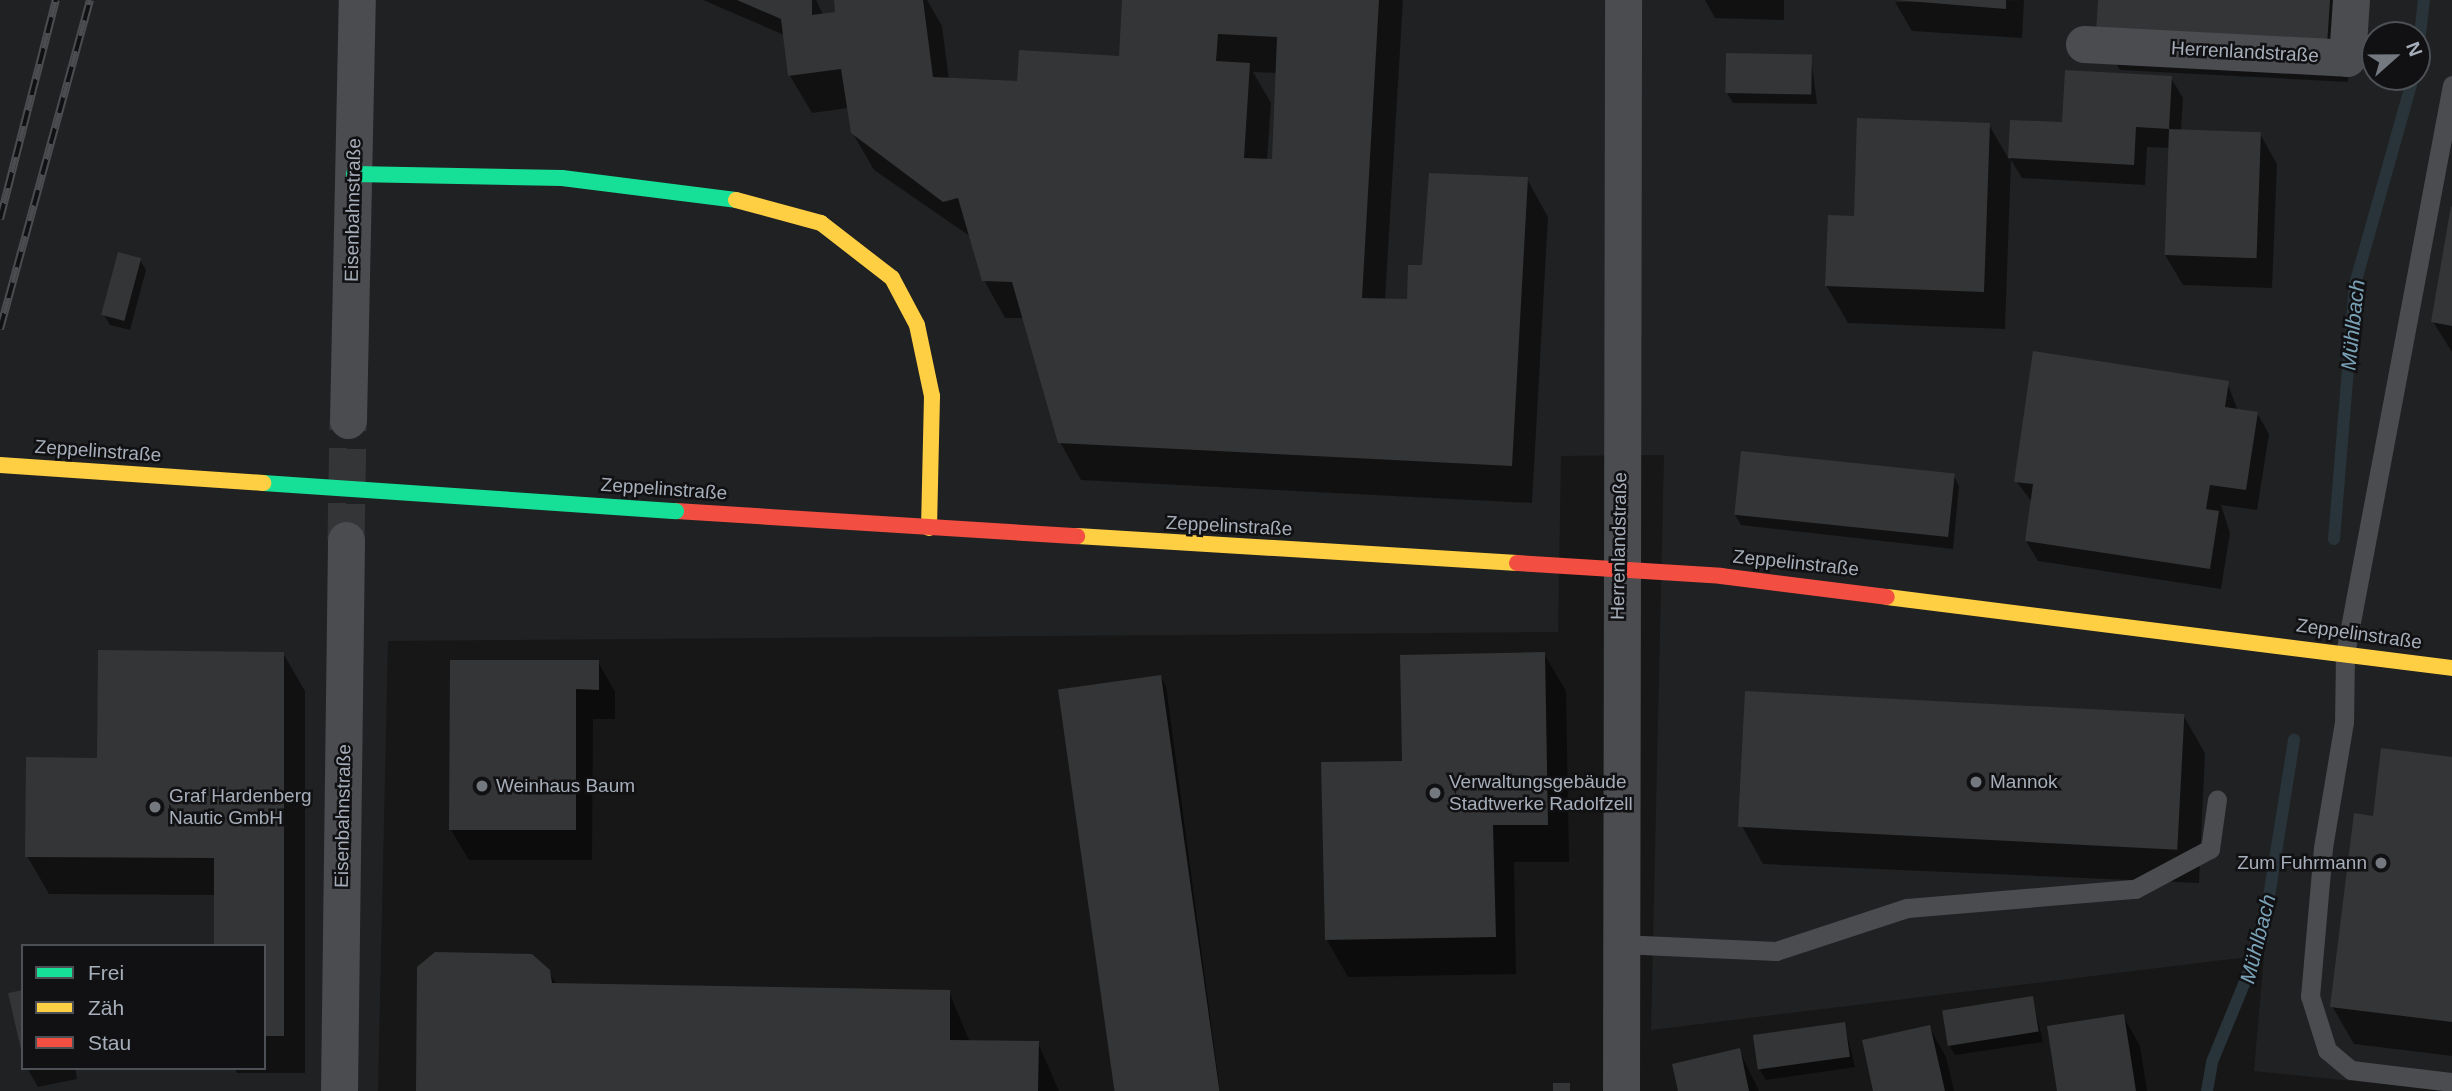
<!DOCTYPE html>
<meta charset="utf-8">
<style>
body{margin:0}
#map{position:relative;width:2452px;height:1091px;overflow:hidden;background:#171717;font-family:Helvetica,sans-serif}
div>[style]{position:absolute}
[style*='--x']{left:calc(var(--x)*1px);top:calc(var(--y)*1px);width:calc(var(--w)*1px);rotate:calc(var(--a)*1deg)}
.built>*{inset:0;background:#202123}
.shadow>*{inset:0;background:#0007}
.stream>*{height:12px;margin:-6px;padding:0 6px;transform-origin:6px;border-radius:6px;background:#28343a}
.building>*{inset:0;background:#343536;transform-origin:0 0}
.street-tunnel>*{height:37px;margin-top:-18.5px;transform-origin:0;background:repeating-linear-gradient(90deg,#343537 0 37px,transparent 0 55px)}
.lane>*{height:19px;margin:-9.5px;padding:0 9.5px;transform-origin:9.5px;border-radius:9.5px;background:#4a4c50}
.street>*{height:37px;margin:-18.5px;padding:0 18.5px;transform-origin:18.5px;border-radius:18.5px;background:#4a4c50}
.fast>*{height:16px;margin:-8px;padding:0 8px;transform-origin:8px;border-radius:8px;background:#16e098}
.slow>*{height:16px;margin:-8px;padding:0 8px;transform-origin:8px;border-radius:8px;background:#ffcf43}
.jam>*{height:16px;margin:-8px;padding:0 8px;transform-origin:8px;border-radius:8px;background:#f24e42}
.rail>*{height:8px;margin-top:-4px;transform-origin:0;background:repeating-linear-gradient(90deg,#111113 0 16px,#4a4c4f 0 32px);box-sizing:border-box;border-block:2px solid #4a4c4f}
.fast-bridge>*{height:16px;margin:-8px;padding:0 8px;transform-origin:8px;border-radius:8px;background:#16e098}
.slow-bridge>*{height:16px;margin:-8px;padding:0 8px;transform-origin:8px;border-radius:8px;background:#ffcf43}
.dots>*{width:19px;height:19px;translate:-50% -50%;box-sizing:border-box;border:4px solid #111113;border-radius:50%}
span{translate:-50% -50%;white-space:nowrap;text-align:center;line-height:1.15;-webkit-text-stroke:5px #111113;paint-order:stroke}
.street-label{font-size:19px;color:#a6aeb9}
.poi-label{font-size:19px;color:#a6aeb9}
.left{translate:0 -50%;text-align:left}
.right{translate:-100% -50%;text-align:right}
.water-label{font-size:21px;color:#7aa2b7;font-style:italic}
.legend{position:absolute;left:21px;top:944px;width:245px;height:126px;box-sizing:border-box;background:#111113;border:2px solid #4d5055;margin:0;padding:9px 12px;list-style:none;font-size:21px;color:#a6aeb9}
.legend li{display:flex;align-items:center;gap:14px;height:35px}
.legend b{width:35px;border:2px solid #4d5055}
.north{position:absolute;left:2361px;top:21px;width:70px;height:70px;box-sizing:border-box;background:#111113;border:2px solid #4d5055;border-radius:50%;rotate:69deg;font-size:19px;font-weight:700;line-height:28px;text-align:center;color:#a6aeb9}
.north::after{content:'';display:block;margin:auto;width:24px;height:32px;background:#747980;clip-path:polygon(50% 0,100% 100%,50% 72%,0 100%)}
</style>
<div id="map">
<div class="built">
<i style="clip-path:polygon(evenodd,0 0,2452px 0,2452px 1091px,2254px 1071px,2264px 955px,1651px 1030px,1664px 455px,1561px 456px,1558px 632px,388px 641px,378px 1091px,0 1091px,0 0,2375px 35px,2417px 35px,2417px 77px,2375px 77px,2375px 35px,0 0,23px 946px,264px 946px,264px 1068px,23px 1068px,23px 946px)"></i>
</div>
<div class="shadow">
<i style="clip-path:polygon(evenodd,703px 0,816px 0,823px 15px,837px 13px,835px 0,927px 0,942px 26px,949px 80px,1019px 83px,1121px 58px,1124px 0,1403px 0,1385px 300px,1409px 301px,1424px 267px,1527px 179px,1548px 217px,1532px 503px,1081px 480px,1060px 442px,1024px 318px,1005px 318px,984px 280px,971px 237px,874px 170px,852px 132px,848px 108px,812px 113px,790px 76px,784px 35px,703px 0,1253px 72px,1277px 73px,1273px 160px,1267px 160px,1271px 103px,1253px 72px)"></i>
<i style="clip-path:polygon(1705px 0,1784px 0,1784px 20px,1715px 18px)"></i>
<i style="clip-path:polygon(2024px 0,2022px 38px,1912px 31px,1895px 2px)"></i>
<i style="clip-path:polygon(2100px 0,2352px 0,2348px 82px,2120px 70px,2098px 32px)"></i>
<i style="clip-path:polygon(1811px 57px,1817px 104px,1733px 103px,1727px 93px)"></i>
<i style="clip-path:polygon(2171px 78px,2183px 98px,2181px 131px,2260px 134px,2277px 164px,2272px 288px,2183px 285px,2165px 255px,2170px 148px,2147px 147px,2145px 185px,2022px 178px,2011px 160px,2005px 329px,1848px 323px,1826px 285px,1855px 217px,1989px 125px,2010px 161px,2012px 122px,2064px 124px)"></i>
<i style="clip-path:polygon(2452px 208px,2452px 352px,2433px 322px)"></i>
<i style="clip-path:polygon(140px 260px,146px 270px,130px 330px,110px 325px,104px 315px)"></i>
<i style="clip-path:polygon(2227px 382px,2238px 411px,2257px 413px,2269px 434px,2257px 510px,2221px 505px,2230px 533px,2221px 589px,2038px 561px,2026px 541px,2032px 502px,2016px 481px)"></i>
<i style="clip-path:polygon(1954px 476px,1959px 486px,1953px 549px,1741px 525px,1735px 515px)"></i>
<i style="clip-path:polygon(283px 653px,305px 691px,305px 1073px,237px 1073px,235px 1068px,264px 1068px,264px 946px,216px 895px,49px 894px,27px 856px,99px 760px)"></i>
<i style="clip-path:polygon(1544px 654px,1566px 691px,1569px 862px,1514px 862px,1516px 974px,1348px 977px,1327px 940px,1404px 762px)"></i>
<i style="clip-path:polygon(598px 662px,615px 692px,615px 719px,593px 719px,592px 860px,469px 860px,451px 830px)"></i>
<i style="clip-path:polygon(1160px 676px,1166px 686px,1220px 1091px,1116px 1091px)"></i>
<i style="clip-path:polygon(2183px 715px,2205px 753px,2199px 883px,1763px 864px,1742px 826px)"></i>
<i style="clip-path:polygon(2452px 758px,2452px 1056px,2354px 1044px,2332px 1006px,2374px 818px)"></i>
<i style="clip-path:polygon(548px 971px,557px 985px,949px 992px,970px 1042px,1038px 1043px,1059px 1091px,417px 1091px)"></i>
<i style="clip-path:polygon(2032px 997px,2043px 1042px,1955px 1055px,1949px 1045px)"></i>
<i style="clip-path:polygon(2123px 1016px,2140px 1046px,2147px 1091px,2059px 1091px)"></i>
<i style="clip-path:polygon(1844px 1023px,1855px 1067px,1766px 1080px,1760px 1070px)"></i>
<i style="clip-path:polygon(1929px 1027px,1946px 1057px,1954px 1091px,1875px 1091px)"></i>
<i style="clip-path:polygon(1739px 1050px,1759px 1091px,1680px 1091px)"></i>
<i style="clip-path:polygon(27px 1068px,75px 1068px,77px 1079px,38px 1087px)"></i>
</div>
<div class="stream">
<i style="--x:2417;--y:61;--w:61;--a:-83.5"></i>
<i style="--x:2334;--y:539;--w:256;--a:-85.3"></i>
<i style="--x:2355;--y:284;--w:215;--a:-74.3"></i>
<i style="--x:2207;--y:1091;--w:29;--a:-80"></i>
<i style="--x:2212;--y:1062;--w:132;--a:-67.7"></i>
<i style="--x:2262;--y:940;--w:203;--a:-80.9"></i>
</div>
<div class="building">
<i style="clip-path:polygon(evenodd,737px 0,812px 0,812px 15px,835px 12px,834px 0,923px 0,933px 77px,1017px 81px,1019px 50px,1119px 56px,1122px 0,1379px 0,1362px 298px,1407px 299px,1408px 265px,1422px 265px,1429px 173px,1528px 177px,1512px 466px,1058px 443px,1012px 282px,982px 281px,958px 198px,943px 202px,851px 133px,841px 69px,788px 76px,781px 19px,737px 0,1218px 34px,1277px 37px,1272px 159px,1244px 158px,1250px 63px,1216px 61px,1218px 34px)"></i>
<i style="clip-path:polygon(1895px 0,2006px 0,2006px 9px)"></i>
<i style="clip-path:polygon(2098px 0,2330px 0,2327px 45px,2096px 32px)"></i>
<i style="left:1726px;top:53px;width:86px;height:40px;rotate:1deg"></i>
<i style="clip-path:polygon(2065px 70px,2172px 76px,2169px 129px,2136px 127px,2134px 165px,2008px 158px,2010px 120px,2062px 122px)"></i>
<i style="clip-path:polygon(1857px 118px,1990px 123px,1984px 292px,1825px 286px,1828px 215px,1854px 216px)"></i>
<i style="left:2169px;top:129px;width:92px;height:126px;rotate:2deg"></i>
<i style="clip-path:polygon(2451px 206px,2452px 207px,2452px 326px,2431px 322px)"></i>
<i style="left:118px;top:252px;width:24px;height:65px;rotate:15deg"></i>
<i style="clip-path:polygon(2033px 351px,2229px 381px,2225px 407px,2258px 412px,2246px 490px,2210px 485px,2206px 509px,2219px 511px,2210px 569px,2025px 541px,2033px 484px,2014px 482px)"></i>
<i style="left:1741px;top:451px;width:215px;height:64px;rotate:6deg"></i>
<i style="clip-path:polygon(98px 650px,284px 652px,284px 1036px,264px 1036px,264px 946px,214px 946px,214px 858px,25px 857px,26px 757px,97px 758px)"></i>
<i style="clip-path:polygon(1545px 652px,1548px 825px,1493px 825px,1496px 937px,1325px 940px,1321px 762px,1402px 761px,1400px 655px)"></i>
<i style="clip-path:polygon(450px 660px,599px 660px,599px 690px,576px 689px,576px 830px,449px 830px)"></i>
<i style="left:1161px;top:675px;width:420px;height:104px;rotate:82deg"></i>
<i style="left:1745px;top:691px;width:440px;height:136px;rotate:3deg"></i>
<i style="clip-path:polygon(2381px 748px,2452px 757px,2452px 1022px,2330px 1007px,2354px 813px,2373px 816px)"></i>
<i style="clip-path:polygon(435px 952px,532px 954px,550px 970px,552px 983px,950px 990px,950px 1040px,1039px 1041px,1038px 1091px,416px 1091px,417px 967px)"></i>
<i style="clip-path:polygon(23px 990px,23px 1054px,22px 1054px,8px 993px)"></i>
<i style="left:2033px;top:996px;width:36px;height:92px;rotate:81deg"></i>
<i style="clip-path:polygon(2124px 1014px,2136px 1091px,2057px 1091px,2047px 1026px)"></i>
<i style="left:1845px;top:1022px;width:35px;height:93px;rotate:82deg"></i>
<i style="clip-path:polygon(1930px 1025px,1945px 1091px,1873px 1091px,1862px 1040px)"></i>
<i style="clip-path:polygon(1740px 1048px,1749px 1091px,1678px 1091px,1672px 1064px)"></i>
<i style="left:1553px;top:1083px;width:17px;height:8px"></i>
</div>
<div class="street-tunnel">
<i style="--x:346;--y:540;--w:120;--a:-89"></i>
</div>
<div class="lane">
<i style="--x:2452;--y:85;--w:579;--a:100.65"></i>
<i style="--x:2345;--y:654;--w:68;--a:90.8"></i>
<i style="--x:2344;--y:722;--w:128;--a:99.5"></i>
<i style="--x:2323;--y:848;--w:149;--a:95"></i>
<i style="--x:2310;--y:996;--w:57;--a:72.5"></i>
<i style="--x:2327;--y:1050;--w:31;--a:40"></i>
<i style="--x:2351;--y:1070;--w:102;--a:6.8"></i>
<i style="--x:1620;--y:944;--w:156;--a:2.6"></i>
<i style="--x:1776;--y:951;--w:138;--a:-18.2"></i>
<i style="--x:1907;--y:908;--w:229;--a:-4.8"></i>
<i style="--x:2135;--y:889;--w:85;--a:-28.1"></i>
<i style="--x:2210;--y:849;--w:50;--a:-82"></i>
</div>
<div class="street">
<i style="--x:2084;--y:44;--w:263;--a:3"></i>
<i style="--x:2347;--y:58;--w:58;--a:-86.1"></i>
<i style="--x:348;--y:420;--w:420;--a:-88.8"></i>
<i style="--x:339;--y:1091;--w:551;--a:-89.27"></i>
<i style="--x:1621;--y:1091;--w:1091;--a:-89.89"></i>
</div>
<div class="fast">
<i style="--x:354;--y:174;--w:208;--a:1.1"></i>
<i style="--x:562;--y:178;--w:175;--a:7.2"></i>
</div>
<div class="slow">
<i style="--x:736;--y:200;--w:88;--a:15.1"></i>
<i style="--x:821;--y:223;--w:90;--a:37.8"></i>
<i style="--x:892;--y:278;--w:53;--a:62"></i>
<i style="--x:917;--y:325;--w:73;--a:78.1"></i>
<i style="--x:932;--y:396;--w:132;--a:91.3"></i>
<i style="--x:1077;--y:536;--w:441;--a:3.5"></i>
<i style="--x:1887;--y:597;--w:569;--a:7.16"></i>
</div>
<div class="jam">
<i style="--x:676;--y:511;--w:402;--a:3.6"></i>
<i style="--x:1517;--y:563;--w:204;--a:3.6"></i>
<i style="--x:1721;--y:576;--w:167;--a:7.2"></i>
</div>
<div class="rail">
<i style="--x:0;--y:219;--w:226;--a:-75.7"></i>
<i style="--x:0;--y:329;--w:341;--a:-74.7"></i>
</div>
<div class="fast-bridge">
<i style="--x:263;--y:483;--w:414;--a:3.9"></i>
</div>
<div class="slow-bridge">
<i style="--x:0;--y:465;--w:264;--a:3.9"></i>
</div>
<div class="dots">
<i style="left:1976px;top:782px;background:#747980"></i>
<i style="left:482px;top:786px;background:#747980"></i>
<i style="left:1435px;top:793px;background:#747980"></i>
<i style="left:155px;top:807px;background:#747980"></i>
<i style="left:2381px;top:863px;background:#747980"></i>
</div>
<div class="street-label">
<span style="left:2245px;top:52px;rotate:3deg">Herrenlandstraße</span>
<span style="left:353px;top:210px;rotate:-89deg">Eisenbahnstraße</span>
<span style="left:98px;top:451px;rotate:4deg">Zeppelinstraße</span>
<span style="left:664px;top:489px;rotate:4deg">Zeppelinstraße</span>
<span style="left:1229px;top:526px;rotate:3deg">Zeppelinstraße</span>
<span style="left:1619px;top:546px;rotate:-89deg">Herrenlandstraße</span>
<span style="left:1796px;top:563px;rotate:6deg">Zeppelinstraße</span>
<span style="left:2359px;top:634px;rotate:8deg">Zeppelinstraße</span>
<span style="left:343px;top:816px;rotate:-89deg">Eisenbahnstraße</span>
</div>
<div class="poi-label">
<span class="left" style="left:1449px;top:793px">Verwaltungsgebäude<br>Stadtwerke Radolfzell</span>
<span class="left" style="left:1990px;top:782px">Mannok</span>
<span class="left" style="left:496px;top:786px">Weinhaus Baum</span>
<span class="left" style="left:169px;top:807px">Graf Hardenberg<br>Nautic GmbH</span>
<span class="right" style="left:2367px;top:863px">Zum Fuhrmann</span>
</div>
<div class="water-label">
<span style="left:2353px;top:325px;rotate:-84deg">Mühlbach</span>
<span style="left:2258px;top:939px;rotate:-76deg">Mühlbach</span>
</div>
<ul class="legend">
<li><b style="height:9px;background:#16e098"></b>Frei</li>
<li><b style="height:9px;background:#ffcf43"></b>Zäh</li>
<li><b style="height:9px;background:#f24e42"></b>Stau</li>
</ul>
<div class="north">N</div>
</div>
